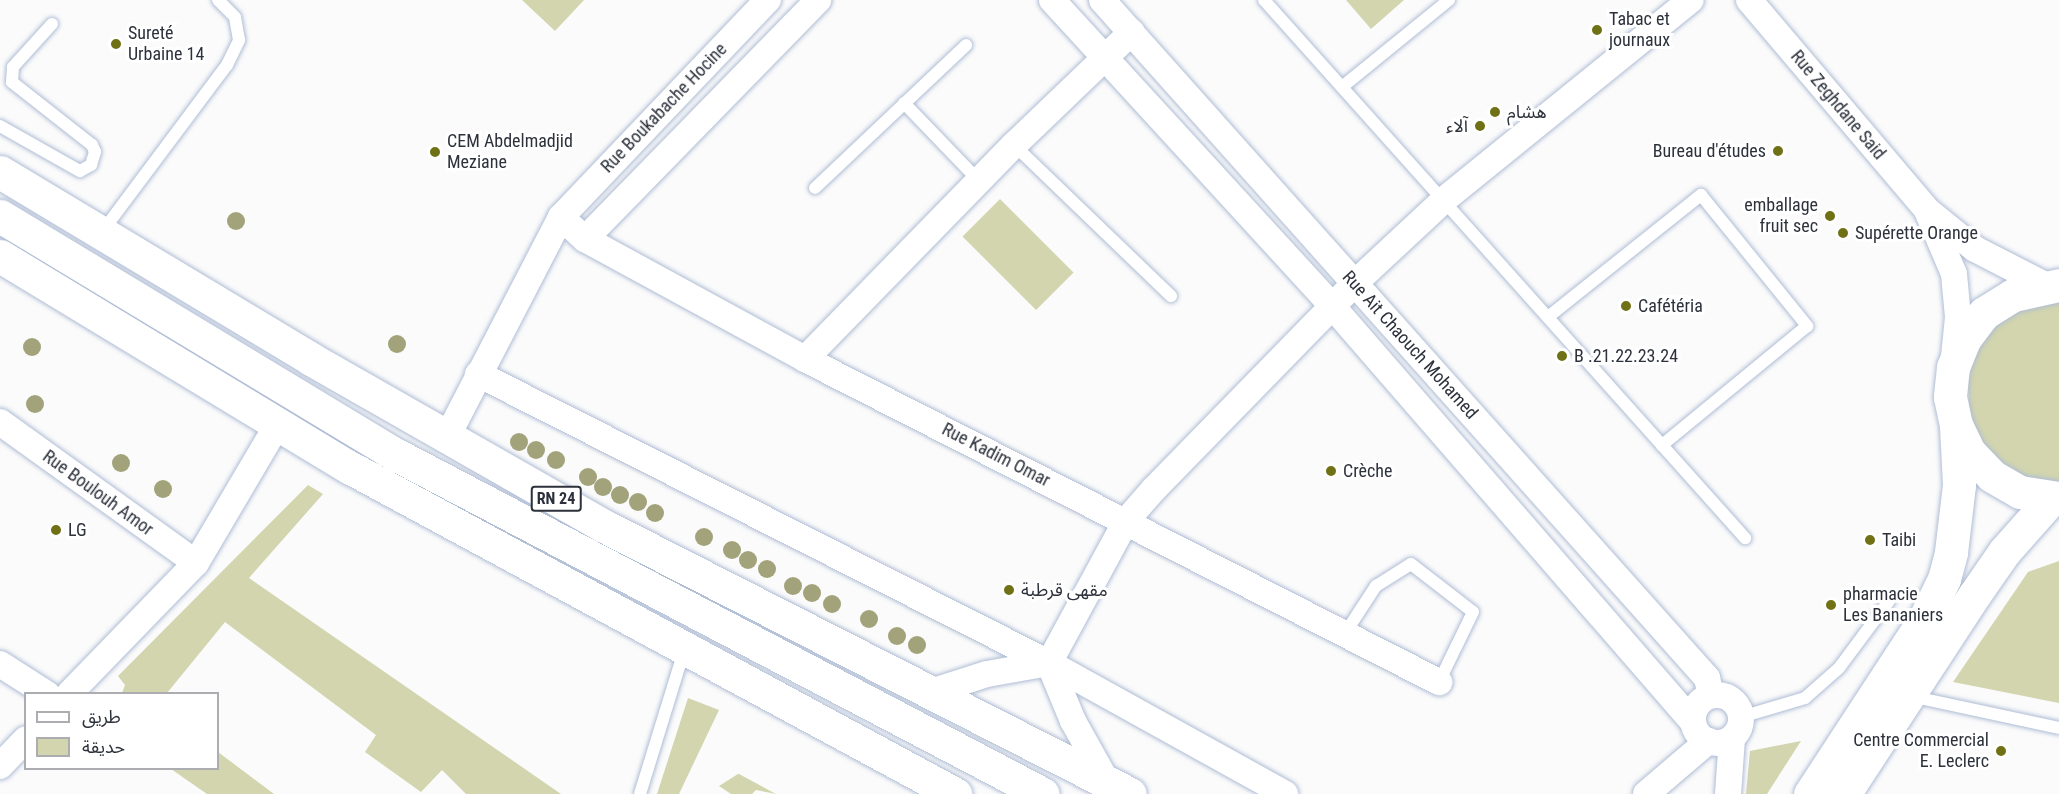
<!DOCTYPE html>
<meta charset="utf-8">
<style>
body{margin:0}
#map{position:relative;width:2059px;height:794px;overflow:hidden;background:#fbfbfb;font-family:"Roboto Condensed","Noto Sans Arabic",sans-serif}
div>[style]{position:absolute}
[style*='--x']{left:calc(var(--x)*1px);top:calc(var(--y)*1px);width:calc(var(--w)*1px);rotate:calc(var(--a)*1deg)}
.green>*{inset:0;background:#d2d5ae;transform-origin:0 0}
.roads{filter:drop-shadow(0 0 2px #afbdd5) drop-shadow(0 0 2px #afbdd5)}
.lane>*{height:12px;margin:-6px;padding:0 6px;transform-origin:6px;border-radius:6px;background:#fff}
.street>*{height:26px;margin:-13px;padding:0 13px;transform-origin:13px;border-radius:13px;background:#fff}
.street>.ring{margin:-13px;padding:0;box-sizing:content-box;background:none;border:26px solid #fff;border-radius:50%}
.secondary>*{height:33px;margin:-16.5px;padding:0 16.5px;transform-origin:16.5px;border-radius:16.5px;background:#fff}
.primary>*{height:33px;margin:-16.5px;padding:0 16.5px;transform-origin:16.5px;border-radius:16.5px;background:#fff}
.trees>*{width:18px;height:18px;margin:-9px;border-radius:50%;background:#a2a37a}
.dots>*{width:16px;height:16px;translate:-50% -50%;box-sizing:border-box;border:3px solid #fff;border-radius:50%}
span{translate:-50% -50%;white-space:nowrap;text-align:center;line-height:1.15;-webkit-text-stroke:6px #fff;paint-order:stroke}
.shield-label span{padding:2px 4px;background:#fff;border:2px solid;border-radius:4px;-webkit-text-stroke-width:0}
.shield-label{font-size:16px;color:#2c313b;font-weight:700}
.poi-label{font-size:18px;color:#2c313b}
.left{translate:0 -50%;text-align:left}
.right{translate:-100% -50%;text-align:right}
.street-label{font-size:18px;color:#2c313b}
.legend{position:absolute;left:24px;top:692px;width:195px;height:78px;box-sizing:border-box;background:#fff;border:2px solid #abadb1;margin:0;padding:8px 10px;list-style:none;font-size:18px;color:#2c313b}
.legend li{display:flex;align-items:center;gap:12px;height:30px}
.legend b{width:30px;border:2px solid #abadb1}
</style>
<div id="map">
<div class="green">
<i style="clip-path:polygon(522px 0,584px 0,555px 31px)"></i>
<i style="clip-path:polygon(1346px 0,1404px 0,1371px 29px)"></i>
<i style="left:1000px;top:199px;width:104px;height:53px;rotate:45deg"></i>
<i style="clip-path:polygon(2043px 302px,2059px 302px,2059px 484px,2027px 479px,2000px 463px,1980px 439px,1969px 409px,1968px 380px,1976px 353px,1993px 329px,2016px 311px)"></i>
<i style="clip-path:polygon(308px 485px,323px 494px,249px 578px,561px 794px,466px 794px,442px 770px,421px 792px,365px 752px,376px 735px,225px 622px,167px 693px,122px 693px,125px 685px,118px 676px)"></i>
<i style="clip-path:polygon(2059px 561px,2059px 703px,1953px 682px,2028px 572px)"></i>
<i style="clip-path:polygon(688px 698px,719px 710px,679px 794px,657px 794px)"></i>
<i style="clip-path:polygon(1801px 741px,1767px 794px,1746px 794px,1750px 751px)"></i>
<i style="clip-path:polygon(218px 752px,274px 794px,207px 794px,171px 769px,218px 768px)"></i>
<i style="clip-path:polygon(738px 774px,739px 774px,776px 794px,756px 790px,752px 794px,731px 794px,719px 786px)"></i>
</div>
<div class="roads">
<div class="lane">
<i style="--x:1264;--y:0;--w:722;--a:48.2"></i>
<i style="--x:1342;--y:87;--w:138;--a:-39.1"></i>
<i style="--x:904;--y:103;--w:110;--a:46.1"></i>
<i style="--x:0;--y:126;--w:92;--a:29.4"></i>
<i style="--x:80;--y:171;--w:13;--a:-29"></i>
<i style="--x:91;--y:165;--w:14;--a:-73"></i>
<i style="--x:95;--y:152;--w:8;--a:-113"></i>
<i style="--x:92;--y:145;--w:102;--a:-141.8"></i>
<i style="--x:12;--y:82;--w:15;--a:-86"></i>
<i style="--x:13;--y:67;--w:58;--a:-47.8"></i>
<i style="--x:1014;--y:145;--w:218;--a:43.9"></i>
<i style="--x:815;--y:188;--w:208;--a:-43.4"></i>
<i style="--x:102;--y:232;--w:209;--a:-53.2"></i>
<i style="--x:227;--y:65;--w:28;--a:-64"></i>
<i style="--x:239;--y:40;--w:23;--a:-100"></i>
<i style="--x:235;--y:17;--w:24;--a:-135"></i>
<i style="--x:1548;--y:317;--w:196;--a:-38.6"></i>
<i style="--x:1701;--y:195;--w:169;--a:51"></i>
<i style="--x:1807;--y:326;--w:188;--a:140.6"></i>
<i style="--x:1344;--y:635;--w:59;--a:-56.9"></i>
<i style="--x:1376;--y:586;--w:41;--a:-32.2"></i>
<i style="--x:1411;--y:564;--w:78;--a:37.7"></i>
<i style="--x:1473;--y:612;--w:78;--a:115.9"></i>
<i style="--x:1910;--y:696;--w:152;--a:12.1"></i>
<i style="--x:1741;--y:717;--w:67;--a:-16.5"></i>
<i style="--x:1805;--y:698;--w:45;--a:-41.4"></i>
<i style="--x:1839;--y:668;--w:84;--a:-53.3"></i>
<i style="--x:640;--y:794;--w:150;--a:-72.9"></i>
</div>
<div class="street">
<i style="--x:1052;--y:0;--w:416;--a:47.5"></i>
<i style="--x:1333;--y:307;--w:548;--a:49.07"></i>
<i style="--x:1102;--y:0;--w:909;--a:48.26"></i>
<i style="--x:1707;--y:678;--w:17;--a:77"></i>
<i style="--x:1749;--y:0;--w:275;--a:49.7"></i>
<i style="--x:1927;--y:210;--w:62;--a:39.1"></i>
<i style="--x:1975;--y:249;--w:79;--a:27.2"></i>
<i style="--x:1928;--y:213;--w:66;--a:66.9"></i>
<i style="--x:1954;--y:274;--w:43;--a:84.7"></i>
<i style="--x:1958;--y:317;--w:40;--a:95.7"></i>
<i style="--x:561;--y:217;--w:33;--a:43"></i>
<i style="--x:585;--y:239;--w:251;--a:28.6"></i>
<i style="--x:805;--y:359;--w:712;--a:27"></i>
<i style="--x:585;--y:239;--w:334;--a:-45.7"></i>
<i style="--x:805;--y:359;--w:299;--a:-45.7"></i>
<i style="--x:1014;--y:145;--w:163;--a:-43.8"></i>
<i style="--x:478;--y:374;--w:640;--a:26.85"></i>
<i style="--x:1049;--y:663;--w:270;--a:29"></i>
<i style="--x:0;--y:422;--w:241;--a:35.7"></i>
<i style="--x:447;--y:437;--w:248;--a:-62.6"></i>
<i style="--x:561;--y:217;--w:300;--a:-46.4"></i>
<i style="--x:1049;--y:663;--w:162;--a:-61.5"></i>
<i style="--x:1126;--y:521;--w:43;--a:-48.8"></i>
<i style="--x:1154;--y:489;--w:288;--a:-45.7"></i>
<i style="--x:1355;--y:283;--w:123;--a:-43"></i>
<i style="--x:1445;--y:199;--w:316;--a:-39"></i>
<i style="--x:1049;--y:663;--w:63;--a:67.5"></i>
<i style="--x:1073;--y:721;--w:70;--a:60.9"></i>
<i style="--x:0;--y:664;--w:56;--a:32.6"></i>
<i style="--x:931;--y:692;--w:59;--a:-17.8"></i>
<i style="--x:987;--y:674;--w:63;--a:-10.1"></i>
<i style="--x:69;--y:694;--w:182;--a:-45.9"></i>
<i style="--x:196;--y:563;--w:161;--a:-59.5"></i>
<i class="ring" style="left:1693px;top:695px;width:22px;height:22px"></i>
<i style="--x:0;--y:766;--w:37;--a:-46"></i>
<i style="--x:1646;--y:794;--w:82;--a:-40.5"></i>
<i style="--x:1728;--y:794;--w:56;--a:-85.9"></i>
</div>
<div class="secondary">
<i style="--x:2059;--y:285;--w:47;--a:167.7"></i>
<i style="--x:2013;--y:295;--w:34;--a:148"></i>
<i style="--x:1984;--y:313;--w:34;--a:127"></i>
<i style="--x:1964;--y:340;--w:29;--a:112"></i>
<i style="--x:1953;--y:367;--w:30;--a:96"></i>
<i style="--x:1950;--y:397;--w:29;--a:78"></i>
<i style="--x:1956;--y:425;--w:30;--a:64"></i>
<i style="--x:1969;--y:452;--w:33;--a:46"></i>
<i style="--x:1992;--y:476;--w:32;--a:30"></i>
<i style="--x:2020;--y:492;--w:39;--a:9"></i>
<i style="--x:1810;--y:794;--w:210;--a:-56.8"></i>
<i style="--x:1925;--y:618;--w:43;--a:-64"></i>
<i style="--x:1944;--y:579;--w:28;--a:-75"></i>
<i style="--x:1951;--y:552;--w:67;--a:-83.2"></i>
<i style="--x:1959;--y:485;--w:60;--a:-92.9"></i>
<i style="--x:1844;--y:794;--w:239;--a:-56.8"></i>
<i style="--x:1975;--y:594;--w:51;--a:-55.4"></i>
<i style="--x:2004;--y:552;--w:72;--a:-48.4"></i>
</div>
<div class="primary">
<i style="--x:0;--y:172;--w:363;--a:31"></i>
<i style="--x:311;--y:359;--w:337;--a:29.7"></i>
<i style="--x:604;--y:526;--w:590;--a:27"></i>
<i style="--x:0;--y:216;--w:454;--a:31.1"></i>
<i style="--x:389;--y:451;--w:738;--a:27.68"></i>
<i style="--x:0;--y:256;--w:408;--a:31.2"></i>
<i style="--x:349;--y:467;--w:689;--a:28.35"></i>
</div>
</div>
<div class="trees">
<i style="left:236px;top:221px"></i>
<i style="left:397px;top:344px"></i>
<i style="left:32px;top:347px"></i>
<i style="left:35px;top:404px"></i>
<i style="left:519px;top:442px"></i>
<i style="left:536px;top:450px"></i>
<i style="left:556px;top:460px"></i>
<i style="left:121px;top:463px"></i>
<i style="left:588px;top:477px"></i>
<i style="left:603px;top:487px"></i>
<i style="left:163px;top:489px"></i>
<i style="left:620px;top:495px"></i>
<i style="left:638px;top:502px"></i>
<i style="left:655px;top:513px"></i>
<i style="left:704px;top:537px"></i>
<i style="left:732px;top:550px"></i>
<i style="left:748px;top:560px"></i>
<i style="left:767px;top:569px"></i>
<i style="left:793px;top:586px"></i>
<i style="left:812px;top:593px"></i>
<i style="left:832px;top:604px"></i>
<i style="left:869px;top:619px"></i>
<i style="left:897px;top:636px"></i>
<i style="left:917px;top:645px"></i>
</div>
<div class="dots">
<i style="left:1597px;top:30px;background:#707115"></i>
<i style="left:116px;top:44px;background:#707115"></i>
<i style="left:1495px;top:112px;background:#707115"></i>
<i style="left:1480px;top:126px;background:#707115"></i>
<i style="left:1778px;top:151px;background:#707115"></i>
<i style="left:435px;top:152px;background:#707115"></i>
<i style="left:1830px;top:216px;background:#707115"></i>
<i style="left:1843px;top:233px;background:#707115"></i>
<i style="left:1626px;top:306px;background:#707115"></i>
<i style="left:1562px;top:356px;background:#707115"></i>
<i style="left:1331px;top:471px;background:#707115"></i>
<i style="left:56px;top:530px;background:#707115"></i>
<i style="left:1870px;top:540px;background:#707115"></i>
<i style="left:1009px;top:590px;background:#707115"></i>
<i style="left:1831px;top:605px;background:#707115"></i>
<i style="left:2001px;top:751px;background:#707115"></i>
</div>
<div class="shield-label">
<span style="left:556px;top:499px">RN 24</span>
</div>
<div class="poi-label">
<span class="left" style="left:1609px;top:30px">Tabac et<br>journaux</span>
<span class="left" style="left:128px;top:44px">Sureté<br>Urbaine 14</span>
<span class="left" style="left:1507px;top:112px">هشام</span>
<span class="right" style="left:1468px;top:126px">آلاء</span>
<span class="left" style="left:447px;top:152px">CEM Abdelmadjid<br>Meziane</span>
<span class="right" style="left:1766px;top:151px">Bureau d'études</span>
<span class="right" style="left:1818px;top:216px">emballage<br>fruit sec</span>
<span class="left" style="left:1855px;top:233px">Supérette Orange</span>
<span class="left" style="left:1638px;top:306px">Cafétéria</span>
<span class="left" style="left:1574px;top:356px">B .21.22.23.24</span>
<span class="left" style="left:1343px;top:471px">Crèche</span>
<span class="left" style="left:68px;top:530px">LG</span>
<span class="left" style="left:1882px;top:540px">Taibi</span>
<span class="left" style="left:1021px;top:590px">مقهى قرطبة</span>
<span class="left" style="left:1843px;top:605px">pharmacie<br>Les Bananiers</span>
<span class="right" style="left:1989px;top:751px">Centre Commercial<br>E. Leclerc</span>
</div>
<div class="street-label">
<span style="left:1838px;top:105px;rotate:50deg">Rue Zeghdane Said</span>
<span style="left:664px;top:108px;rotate:-46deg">Rue Boukabache Hocine</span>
<span style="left:1410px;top:345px;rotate:48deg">Rue Ait Chaouch Mohamed</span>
<span style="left:996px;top:455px;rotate:27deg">Rue Kadim Omar</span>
<span style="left:98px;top:493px;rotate:36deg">Rue Boulouh Amor</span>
</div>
<ul class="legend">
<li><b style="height:8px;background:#fff"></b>طريق</li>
<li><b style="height:16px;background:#d2d5ae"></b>حديقة</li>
</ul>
</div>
